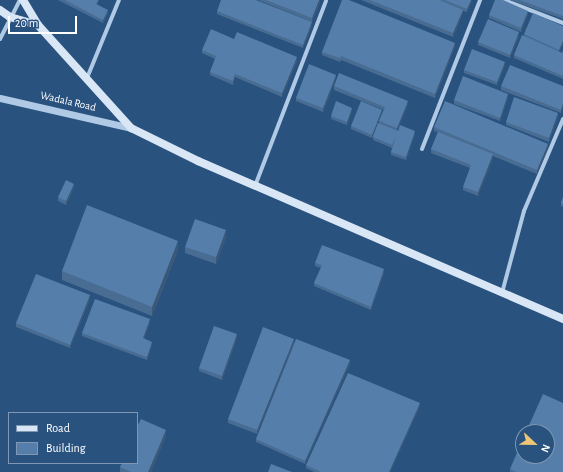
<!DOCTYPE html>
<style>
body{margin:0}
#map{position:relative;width:563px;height:472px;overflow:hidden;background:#29527f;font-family:"Alegreya Sans",sans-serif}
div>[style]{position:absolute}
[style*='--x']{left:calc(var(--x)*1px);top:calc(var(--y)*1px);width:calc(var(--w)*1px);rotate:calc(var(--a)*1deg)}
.minor>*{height:4px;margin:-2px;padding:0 2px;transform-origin:2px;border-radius:2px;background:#b0cae5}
.tertiary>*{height:7px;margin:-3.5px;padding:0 3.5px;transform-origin:3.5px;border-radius:3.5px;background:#b0cae5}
.secondary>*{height:8px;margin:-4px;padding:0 4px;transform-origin:4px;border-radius:4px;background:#d9e6f5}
.wall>*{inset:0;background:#496c92}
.shaded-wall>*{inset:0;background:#3c5877}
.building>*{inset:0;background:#557eaa}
span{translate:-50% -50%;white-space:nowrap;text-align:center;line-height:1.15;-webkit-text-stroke:3.5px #29527f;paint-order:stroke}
.street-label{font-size:11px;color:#fff}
.legend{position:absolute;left:8px;top:412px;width:130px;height:52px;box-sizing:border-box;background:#29527f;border:1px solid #7f97b2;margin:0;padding:5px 7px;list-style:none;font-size:12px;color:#fff}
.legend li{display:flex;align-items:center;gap:8px;height:20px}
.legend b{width:20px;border:1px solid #7f97b2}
.north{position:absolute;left:515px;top:424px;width:40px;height:40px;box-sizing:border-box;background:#29527f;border:1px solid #7f97b2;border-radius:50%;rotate:112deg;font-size:11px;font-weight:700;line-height:16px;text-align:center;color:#fff}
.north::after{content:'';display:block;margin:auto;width:14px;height:18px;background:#ecc577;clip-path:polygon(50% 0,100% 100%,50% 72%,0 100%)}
.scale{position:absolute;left:8px;top:16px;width:69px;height:18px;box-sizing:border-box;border:2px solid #fff;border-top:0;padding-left:5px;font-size:12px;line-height:14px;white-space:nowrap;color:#fff;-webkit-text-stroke:3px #29527f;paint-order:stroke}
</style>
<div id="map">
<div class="minor">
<i style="--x:504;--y:0;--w:63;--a:21.3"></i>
<i style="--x:0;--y:39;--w:44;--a:-62.9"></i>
<i style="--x:87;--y:78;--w:84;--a:-67.7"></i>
<i style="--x:422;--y:149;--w:160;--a:-68.7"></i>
<i style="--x:255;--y:186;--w:198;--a:-69"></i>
<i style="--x:502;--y:293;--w:85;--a:-75"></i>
<i style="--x:524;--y:211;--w:100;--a:-67"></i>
</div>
<div class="tertiary">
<i style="--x:0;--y:98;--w:134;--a:12.9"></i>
</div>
<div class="secondary">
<i style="--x:23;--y:0;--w:29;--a:59"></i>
<i style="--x:38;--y:25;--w:139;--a:47.9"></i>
<i style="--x:131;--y:128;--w:75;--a:26.2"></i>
<i style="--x:198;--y:161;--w:398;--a:23.4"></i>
<i style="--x:0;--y:10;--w:12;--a:35"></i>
<i style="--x:10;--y:17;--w:29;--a:16"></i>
</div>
<div class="wall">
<i style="clip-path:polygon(58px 0,99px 0,97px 4px,108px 13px,103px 23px)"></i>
<i style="clip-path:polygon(258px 0,320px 0,320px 2px,312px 22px)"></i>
<i style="clip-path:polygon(361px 0,472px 0,467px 12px,463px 11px,463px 13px,453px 37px)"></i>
<i style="clip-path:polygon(510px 0,563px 0,563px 19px)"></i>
<i style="clip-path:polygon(217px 11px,312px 26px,303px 48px,217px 14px)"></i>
<i style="clip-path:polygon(528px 14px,521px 32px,489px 18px,489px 15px)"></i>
<i style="clip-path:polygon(563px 26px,563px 44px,559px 52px,562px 53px,563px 50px,563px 79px,514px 58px,514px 55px,524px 36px,524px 34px)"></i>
<i style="clip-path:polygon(519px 36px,510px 58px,478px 45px,478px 42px)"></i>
<i style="clip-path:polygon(234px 39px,297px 61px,282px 97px,235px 77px,233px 85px,210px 75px,210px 72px,215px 59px,202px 53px,202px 50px)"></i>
<i style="clip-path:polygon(455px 46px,435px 98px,341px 60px,340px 62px,322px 55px,322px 52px)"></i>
<i style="clip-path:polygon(505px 65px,497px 85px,464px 73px,464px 70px)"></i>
<i style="clip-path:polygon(336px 78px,323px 112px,296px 101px,296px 98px)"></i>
<i style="clip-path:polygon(334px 86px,408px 104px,397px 131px,415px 134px,406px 160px,391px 155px,391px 152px,392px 148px,373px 140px,373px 137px,372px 138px,351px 129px,351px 126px,378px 123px,379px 123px,379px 121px,384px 110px,334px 90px)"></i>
<i style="clip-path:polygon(501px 86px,563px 86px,561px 113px,501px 90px)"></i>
<i style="clip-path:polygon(508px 98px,500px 121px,454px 104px,454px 100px)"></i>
<i style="clip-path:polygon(352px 111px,347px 125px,331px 119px,331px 116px)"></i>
<i style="clip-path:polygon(558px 117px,549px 142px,506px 125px,506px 122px)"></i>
<i style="clip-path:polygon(434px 127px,548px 148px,537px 174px,493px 156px,493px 158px,478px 196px,463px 190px,463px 187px,470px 168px,431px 153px,431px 149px,438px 132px,434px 131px)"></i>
<i style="clip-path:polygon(74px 187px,66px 205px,58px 201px,58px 197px)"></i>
<i style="clip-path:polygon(563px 197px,563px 207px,561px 206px,561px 203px)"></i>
<i style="clip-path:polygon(226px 237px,216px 264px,185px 253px,185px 247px)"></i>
<i style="clip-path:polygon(178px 250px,152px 316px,62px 280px,62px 271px)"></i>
<i style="clip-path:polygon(315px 263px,384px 273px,371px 310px,314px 286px,314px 283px,321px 268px,315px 266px)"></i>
<i style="clip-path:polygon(90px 299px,70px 348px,16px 327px,16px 323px)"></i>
<i style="clip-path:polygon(150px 322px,144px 339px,152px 345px,147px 360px,82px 336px,82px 333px)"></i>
<i style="clip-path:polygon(237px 338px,222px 380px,199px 371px,199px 368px)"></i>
<i style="clip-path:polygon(294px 343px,257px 434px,228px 423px,228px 419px)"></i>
<i style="clip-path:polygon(350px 364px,305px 464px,256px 442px,256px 439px)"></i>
<i style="clip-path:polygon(420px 406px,390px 472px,314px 472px,306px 468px,306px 465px)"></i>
<i style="clip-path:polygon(166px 436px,151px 472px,120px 472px,120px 467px)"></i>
<i style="clip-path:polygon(510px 469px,563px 472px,510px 472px)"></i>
</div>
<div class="shaded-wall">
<i style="clip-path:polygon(319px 0,320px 0,320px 2px,312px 22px,312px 18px)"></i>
<i style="clip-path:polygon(471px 0,472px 0,467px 12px,467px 9px)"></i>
<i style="clip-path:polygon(108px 10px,108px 13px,103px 23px,103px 20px)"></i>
<i style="clip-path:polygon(463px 10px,463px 13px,453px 37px,453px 33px)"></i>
<i style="clip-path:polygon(528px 11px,528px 14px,521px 32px,521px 28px)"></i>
<i style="clip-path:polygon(312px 22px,312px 26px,303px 48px,303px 45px)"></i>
<i style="clip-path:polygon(519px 32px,519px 36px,510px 58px,510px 55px)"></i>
<i style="clip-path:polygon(563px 41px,563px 44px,559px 53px,559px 50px)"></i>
<i style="clip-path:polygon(455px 43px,455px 46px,435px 98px,435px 94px)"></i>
<i style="clip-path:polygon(297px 57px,297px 61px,282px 97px,282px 93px)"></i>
<i style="clip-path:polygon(505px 62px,505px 65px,497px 85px,497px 82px)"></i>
<i style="clip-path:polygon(235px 74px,235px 77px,233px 85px,233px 81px)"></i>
<i style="clip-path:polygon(336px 75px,336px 78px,323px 112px,323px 108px)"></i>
<i style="clip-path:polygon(508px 94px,508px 98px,500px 121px,500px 118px)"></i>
<i style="clip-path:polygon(408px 101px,408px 104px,397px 131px,397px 128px)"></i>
<i style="clip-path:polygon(563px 104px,563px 108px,561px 113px,561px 110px)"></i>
<i style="clip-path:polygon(352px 108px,352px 111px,347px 125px,347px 122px)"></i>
<i style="clip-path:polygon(382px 110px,382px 114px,372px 138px,372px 135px)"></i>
<i style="clip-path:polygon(558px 113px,558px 117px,549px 142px,549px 138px)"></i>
<i style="clip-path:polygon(415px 131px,415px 134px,406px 160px,406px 157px)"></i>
<i style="clip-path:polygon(548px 144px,548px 148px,537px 174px,537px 170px)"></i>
<i style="clip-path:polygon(493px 154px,493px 158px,478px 196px,478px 192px)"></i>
<i style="clip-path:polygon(74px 184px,74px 187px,66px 205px,66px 201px)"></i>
<i style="clip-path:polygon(226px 230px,226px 237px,216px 264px,216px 257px)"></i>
<i style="clip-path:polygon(178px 241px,178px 250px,152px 316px,152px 307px)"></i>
<i style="clip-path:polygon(384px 269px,384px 273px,371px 310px,371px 307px)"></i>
<i style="clip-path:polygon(90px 295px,90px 299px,70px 348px,70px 345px)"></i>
<i style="clip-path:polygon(150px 319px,150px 322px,143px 342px,143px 338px)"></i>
<i style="clip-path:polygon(237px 334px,237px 338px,222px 380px,222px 376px)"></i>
<i style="clip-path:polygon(294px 339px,294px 343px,257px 434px,257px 430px)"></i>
<i style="clip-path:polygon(152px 342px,152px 345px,147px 360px,147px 357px)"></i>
<i style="clip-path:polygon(350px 360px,350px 364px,305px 464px,305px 461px)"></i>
<i style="clip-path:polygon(420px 403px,420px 406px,390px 472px,389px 472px)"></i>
<i style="clip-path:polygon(166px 430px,166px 436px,151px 472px,148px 472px)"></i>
</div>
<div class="building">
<i style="clip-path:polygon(65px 0,98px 0,96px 4px,108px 10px,103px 20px)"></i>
<i style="clip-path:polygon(221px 0,256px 0,312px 22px,303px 45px,217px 11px)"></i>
<i style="clip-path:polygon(266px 0,319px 0,312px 18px)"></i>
<i style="clip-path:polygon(342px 0,349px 0,455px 43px,435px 94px,341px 56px,340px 58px,322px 52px)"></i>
<i style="clip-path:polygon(370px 0,439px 0,463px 10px,453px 33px)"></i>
<i style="clip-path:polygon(445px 0,471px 0,467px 9px)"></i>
<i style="clip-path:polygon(495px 0,503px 0,528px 11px,521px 28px,489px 15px)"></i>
<i style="clip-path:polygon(520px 0,563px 0,563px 16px)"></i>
<i style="clip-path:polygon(533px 13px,563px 26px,563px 41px,559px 50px,524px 34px)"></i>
<i style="clip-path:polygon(488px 19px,519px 32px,510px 55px,478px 42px)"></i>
<i style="clip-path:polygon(211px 29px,234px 39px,237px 32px,297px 57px,282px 93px,235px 74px,233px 81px,210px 72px,216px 56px,202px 50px)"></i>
<i style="clip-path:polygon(522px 35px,562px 53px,563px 50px,563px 76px,514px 55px)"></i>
<i style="clip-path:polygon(472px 49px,505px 62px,497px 82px,464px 70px)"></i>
<i style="clip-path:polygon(309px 64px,336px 75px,323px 108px,296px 98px)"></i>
<i style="clip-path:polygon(510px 65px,563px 86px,563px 104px,561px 110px,501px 86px)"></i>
<i style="clip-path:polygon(339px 73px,408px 101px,397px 128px,379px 121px,385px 107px,334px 86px)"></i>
<i style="clip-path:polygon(463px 76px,508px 94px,500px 118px,454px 100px)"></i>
<i style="clip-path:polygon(514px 97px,558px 113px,549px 138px,506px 122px)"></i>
<i style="clip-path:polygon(336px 101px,352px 108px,347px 122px,331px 116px)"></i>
<i style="clip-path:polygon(361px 101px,382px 110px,372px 135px,351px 126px)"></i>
<i style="clip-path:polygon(445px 101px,548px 144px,537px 170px,434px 127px)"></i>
<i style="clip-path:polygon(378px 123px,398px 131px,400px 125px,415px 131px,406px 157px,391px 152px,396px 137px,392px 145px,373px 137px)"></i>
<i style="clip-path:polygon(438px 132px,493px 154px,478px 192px,463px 187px,471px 165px,431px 149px)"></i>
<i style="clip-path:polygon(66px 180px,74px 184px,66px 201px,58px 197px)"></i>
<i style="clip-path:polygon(563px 197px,563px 204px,561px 203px)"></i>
<i style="clip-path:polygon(87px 205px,178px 241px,152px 307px,62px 271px)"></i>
<i style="clip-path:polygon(195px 219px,226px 230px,216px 257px,185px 247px)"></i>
<i style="clip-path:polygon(322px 245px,384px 269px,371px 307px,314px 283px,322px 265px,315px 263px)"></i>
<i style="clip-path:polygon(36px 274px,90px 295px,70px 345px,16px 323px)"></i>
<i style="clip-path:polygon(95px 299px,150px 319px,143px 338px,152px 342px,147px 357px,82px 333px)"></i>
<i style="clip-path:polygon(214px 326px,237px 334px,222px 376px,199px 368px)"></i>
<i style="clip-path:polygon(263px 327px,294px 339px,257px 430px,228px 419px)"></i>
<i style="clip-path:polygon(296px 339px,350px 360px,305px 461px,256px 439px)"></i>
<i style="clip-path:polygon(348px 373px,420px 403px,389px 472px,321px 472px,306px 465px)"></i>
<i style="clip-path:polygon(543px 394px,563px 403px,563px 472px,517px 472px,510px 469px,523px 439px,523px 456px,547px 456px,547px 432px,526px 432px)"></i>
<i style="clip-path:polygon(141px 419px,166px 430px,148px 472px,131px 472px,120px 467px,122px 463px,137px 463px,137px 427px)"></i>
<i style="clip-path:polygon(271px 464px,292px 472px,268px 472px)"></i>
</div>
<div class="street-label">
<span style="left:68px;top:102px;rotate:13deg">Wadala Road</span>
</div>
<ul class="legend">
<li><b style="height:5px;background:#d9e6f5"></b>Road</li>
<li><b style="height:11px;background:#557eaa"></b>Building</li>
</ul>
<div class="north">N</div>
<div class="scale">20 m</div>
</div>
